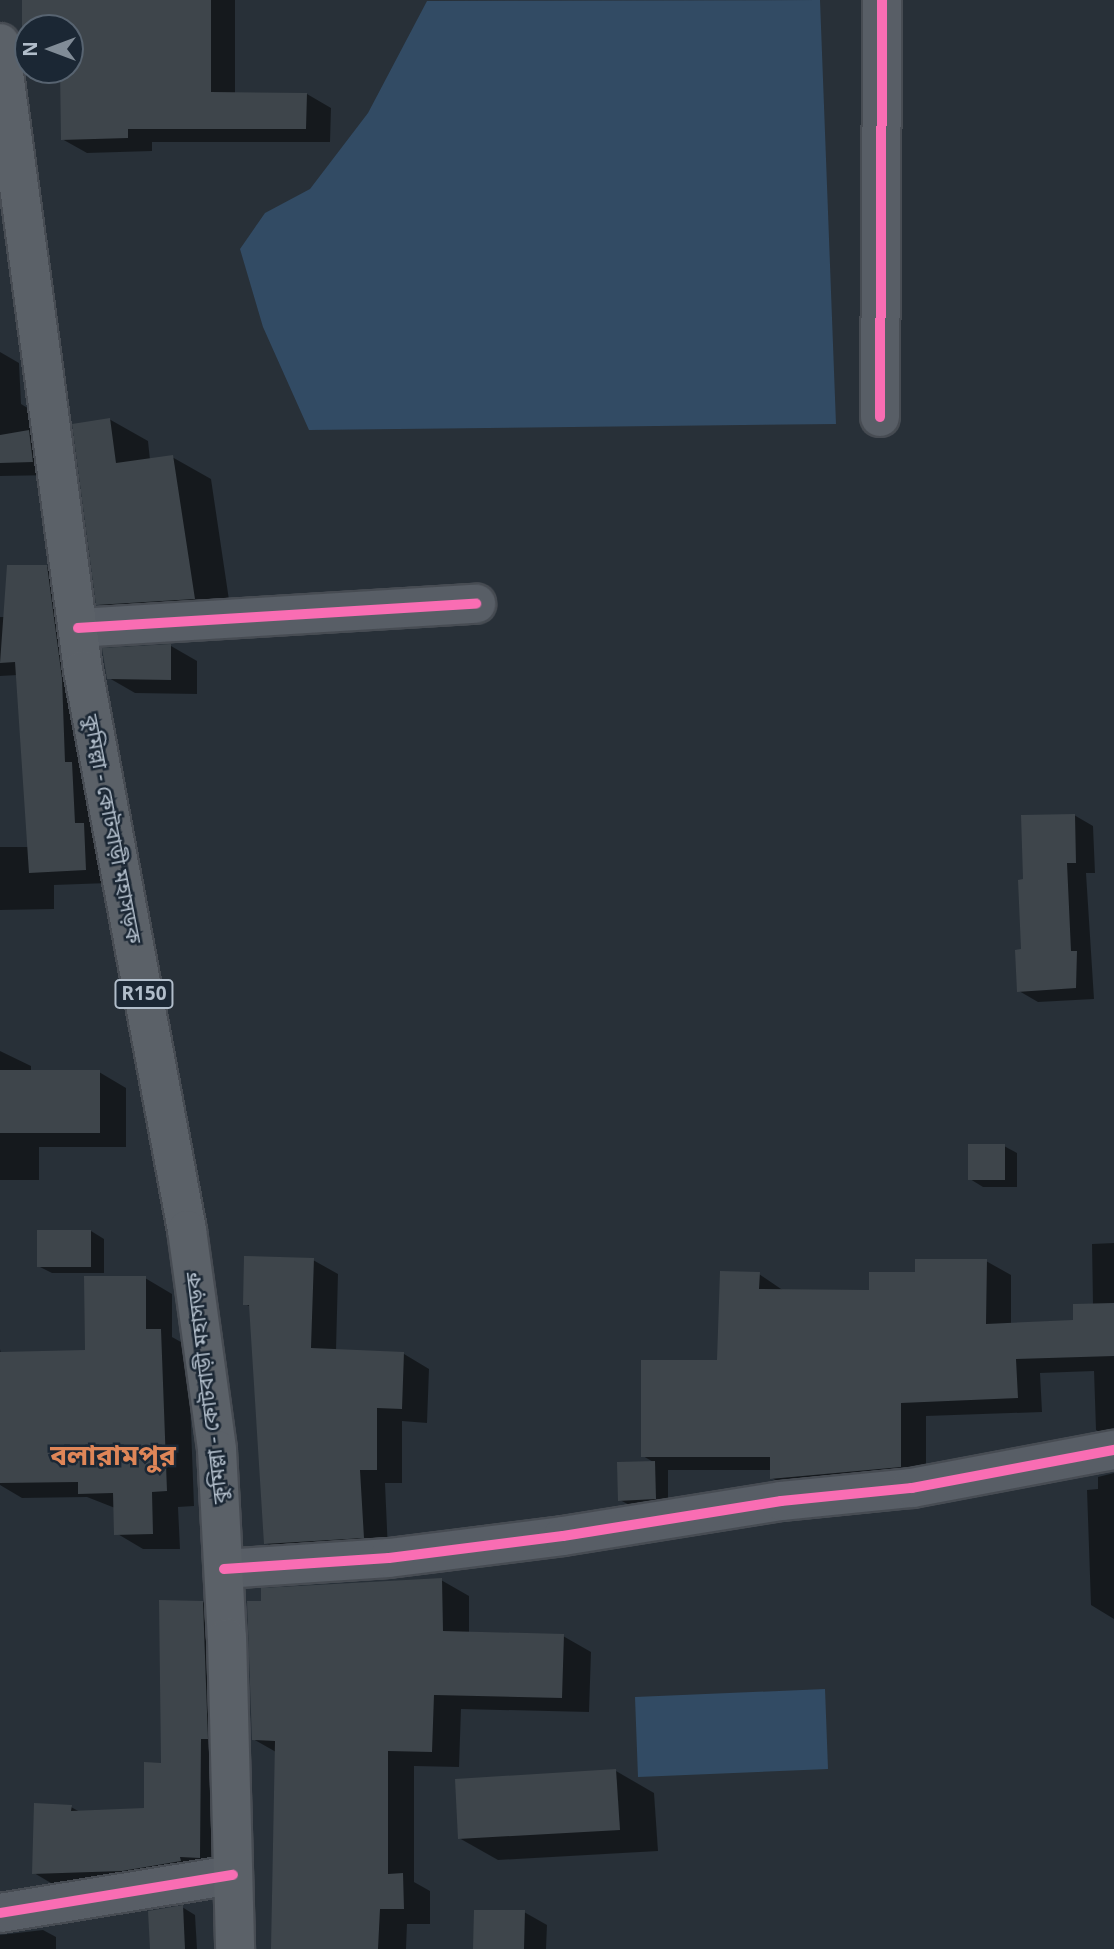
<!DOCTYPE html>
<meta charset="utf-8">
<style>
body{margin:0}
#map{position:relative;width:1114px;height:1949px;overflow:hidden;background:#283038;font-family:"Noto Sans","Noto Sans Bengali",sans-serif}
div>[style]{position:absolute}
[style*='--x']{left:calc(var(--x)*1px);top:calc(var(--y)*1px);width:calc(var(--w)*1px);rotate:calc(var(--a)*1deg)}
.water>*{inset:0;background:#324b64}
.shadow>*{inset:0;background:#0007}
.building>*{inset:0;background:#3e454b}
.roads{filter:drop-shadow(2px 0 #474c53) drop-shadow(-2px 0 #474c53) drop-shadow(0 2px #474c53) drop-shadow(0 -2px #474c53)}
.minor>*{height:38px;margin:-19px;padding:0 19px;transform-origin:19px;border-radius:19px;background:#585e66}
.tertiary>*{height:38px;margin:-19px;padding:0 19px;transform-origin:19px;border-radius:19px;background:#585e66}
.primary>*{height:38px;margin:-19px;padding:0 19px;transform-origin:19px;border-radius:19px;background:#5b6168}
.cycleway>*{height:10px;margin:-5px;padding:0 5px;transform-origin:5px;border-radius:5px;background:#f96db3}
span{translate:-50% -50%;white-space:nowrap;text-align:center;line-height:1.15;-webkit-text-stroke:5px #1b2734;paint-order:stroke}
.shield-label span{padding:2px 5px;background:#1b2734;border:2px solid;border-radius:5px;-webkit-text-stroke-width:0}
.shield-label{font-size:19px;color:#b1bdca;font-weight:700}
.street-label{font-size:21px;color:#b1bdca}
.district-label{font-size:28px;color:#df8658;font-weight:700}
.north{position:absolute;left:14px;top:14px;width:70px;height:70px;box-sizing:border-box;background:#1b2734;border:2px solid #576370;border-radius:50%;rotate:270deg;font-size:19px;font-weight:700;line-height:28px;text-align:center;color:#b1bdca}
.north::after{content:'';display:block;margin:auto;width:24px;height:32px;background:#818c97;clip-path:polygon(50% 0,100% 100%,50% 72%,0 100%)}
</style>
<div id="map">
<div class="water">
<i style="clip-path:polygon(820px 0,836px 424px,309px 430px,263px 327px,240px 249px,265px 213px,310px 189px,368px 113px,427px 1px)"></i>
<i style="clip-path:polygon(825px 1689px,828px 1769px,638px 1777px,635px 1697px)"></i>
</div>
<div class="shadow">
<i style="clip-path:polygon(24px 0,235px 0,235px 94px,307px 94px,331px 108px,330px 142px,152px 142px,152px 151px,87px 153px,62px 139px,61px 70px,70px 70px,70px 28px,28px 28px,28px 45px,24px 43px)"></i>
<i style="clip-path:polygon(0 352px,19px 363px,21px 404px,41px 416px,56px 475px,0 476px)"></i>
<i style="clip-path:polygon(109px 419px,148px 441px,150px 460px,172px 457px,211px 479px,232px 620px,136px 626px,98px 604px)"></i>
<i style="clip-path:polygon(47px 567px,70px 581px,109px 883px,54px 885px,54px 909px,0 910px,0 847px,29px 847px,18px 675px,0 676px,0 617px,8px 617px)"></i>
<i style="clip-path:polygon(171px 646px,197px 661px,197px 694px,135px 693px,109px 678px)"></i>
<i style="clip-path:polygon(1074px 815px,1093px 826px,1095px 873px,1086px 873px,1094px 999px,1038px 1002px,1019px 991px,1025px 881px)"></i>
<i style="clip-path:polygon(0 1051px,31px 1066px,31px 1072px,99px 1072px,126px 1088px,126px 1147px,39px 1147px,39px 1180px,0 1180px)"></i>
<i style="clip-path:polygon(1004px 1146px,1017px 1153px,1017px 1187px,983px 1187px,970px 1179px)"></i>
<i style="clip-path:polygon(91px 1231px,104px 1239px,104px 1273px,52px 1273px,38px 1266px)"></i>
<i style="clip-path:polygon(1114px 1243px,1114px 1441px,1096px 1430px,1094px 1371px,1040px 1373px,1042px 1412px,926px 1416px,926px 1481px,796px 1492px,772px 1478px,772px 1470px,668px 1470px,668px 1506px,633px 1507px,620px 1500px,655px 1463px,643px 1456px,719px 1362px,759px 1274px,784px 1291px,871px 1292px,916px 1274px,986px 1261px,1011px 1275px,1011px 1325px,1075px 1322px,1093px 1305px,1092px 1244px)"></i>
<i style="clip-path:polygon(313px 1260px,338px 1274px,336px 1351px,404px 1354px,429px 1369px,427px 1423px,402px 1421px,402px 1483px,385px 1483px,388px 1551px,291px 1558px,266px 1543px,251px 1307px,245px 1304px)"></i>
<i style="clip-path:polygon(145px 1278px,172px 1294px,172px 1337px,188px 1346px,194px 1506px,178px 1507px,180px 1549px,143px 1549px,116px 1533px,115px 1508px,87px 1497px,22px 1498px,0 1485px,0 1349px,1px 1354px,87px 1352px)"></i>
<i style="clip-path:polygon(1114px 1473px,1114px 1619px,1091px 1605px,1087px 1490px,1098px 1489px,1098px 1477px)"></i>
<i style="clip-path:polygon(441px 1580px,469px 1596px,469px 1634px,563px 1636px,591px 1652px,589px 1712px,461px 1709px,459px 1767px,414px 1766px,414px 1882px,430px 1891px,430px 1924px,407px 1924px,406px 1949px,273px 1949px,276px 1752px,253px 1739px)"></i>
<i style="clip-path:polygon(203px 1602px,225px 1615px,222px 1869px,56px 1886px,34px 1873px,71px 1807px,80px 1812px,145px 1810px,162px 1764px)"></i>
<i style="clip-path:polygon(616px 1771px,654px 1793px,658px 1851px,498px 1860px,459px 1838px)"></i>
<i style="clip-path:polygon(182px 1907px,195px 1915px,197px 1949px,151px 1949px)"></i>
<i style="clip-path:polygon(524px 1912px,547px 1925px,546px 1949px,475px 1949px)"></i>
<i style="clip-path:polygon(43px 1930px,56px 1937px,56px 1949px,0 1949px,0 1935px)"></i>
</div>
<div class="building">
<i style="clip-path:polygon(22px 0,211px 0,211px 92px,307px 93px,306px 129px,128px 129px,128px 138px,61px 140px,60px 70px,70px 70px,70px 28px,28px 28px,28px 44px,22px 44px)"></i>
<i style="clip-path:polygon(110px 418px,116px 463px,173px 455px,195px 599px,96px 605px,72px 424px)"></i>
<i style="clip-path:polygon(29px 430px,33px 462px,0 463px,0 435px)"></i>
<i style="clip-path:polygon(7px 565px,47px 565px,62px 678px,65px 762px,72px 762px,75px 823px,84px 823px,86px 870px,29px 873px,15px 662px,0 663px)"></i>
<i style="clip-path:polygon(171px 644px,171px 680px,107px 679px,102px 648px)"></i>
<i style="clip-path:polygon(1075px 814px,1076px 863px,1067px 863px,1071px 951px,1077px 951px,1076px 988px,1017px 992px,1015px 950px,1021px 949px,1018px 880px,1023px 879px,1021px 815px)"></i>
<i style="clip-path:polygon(0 1070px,100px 1070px,100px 1133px,0 1133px)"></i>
<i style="clip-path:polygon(968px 1144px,1005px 1144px,1005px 1180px,968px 1180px)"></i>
<i style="clip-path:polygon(37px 1230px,91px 1230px,91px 1267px,37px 1267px)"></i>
<i style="clip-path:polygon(244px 1256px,314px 1258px,311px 1348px,404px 1352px,402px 1409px,377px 1408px,377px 1470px,360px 1470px,364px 1538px,264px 1544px,249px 1305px,243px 1305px)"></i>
<i style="clip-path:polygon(915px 1259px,987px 1259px,986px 1324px,1073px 1320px,1073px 1304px,1114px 1303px,1114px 1356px,1016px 1359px,1018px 1398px,901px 1403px,901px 1467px,770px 1479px,770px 1457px,641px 1457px,641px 1360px,717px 1360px,720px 1271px,760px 1272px,759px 1289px,869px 1290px,869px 1272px,915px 1272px)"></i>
<i style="clip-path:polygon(84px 1276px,146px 1276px,146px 1329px,161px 1329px,167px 1491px,152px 1492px,153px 1534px,114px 1535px,113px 1493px,78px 1494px,78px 1482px,0 1483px,0 1352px,85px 1350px)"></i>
<i style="clip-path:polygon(655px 1461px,656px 1499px,618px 1501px,617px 1462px)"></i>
<i style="clip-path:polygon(442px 1578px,443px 1631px,564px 1634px,562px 1698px,434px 1695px,432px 1752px,388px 1751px,388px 1874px,403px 1873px,404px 1909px,380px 1909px,378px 1949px,271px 1949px,275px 1741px,252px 1740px,247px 1601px,261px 1601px,261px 1588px)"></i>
<i style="clip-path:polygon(159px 1600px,203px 1601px,208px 1739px,201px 1739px,200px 1858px,180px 1857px,181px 1861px,122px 1871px,32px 1874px,34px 1803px,72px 1805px,71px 1811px,144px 1808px,144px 1762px,161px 1763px)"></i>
<i style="clip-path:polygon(616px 1769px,620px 1830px,458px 1839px,455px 1779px)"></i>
<i style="clip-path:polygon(183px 1905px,185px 1949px,150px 1949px,148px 1911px)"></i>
<i style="clip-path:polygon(474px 1910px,525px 1910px,524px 1949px,473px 1949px)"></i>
</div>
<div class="roads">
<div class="minor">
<i style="--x:880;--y:417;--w:417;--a:-89.7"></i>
<i style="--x:78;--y:628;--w:399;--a:-3.5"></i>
<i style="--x:0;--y:1913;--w:236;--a:-9.3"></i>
</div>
<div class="tertiary">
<i style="--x:224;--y:1569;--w:165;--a:-3.8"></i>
<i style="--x:389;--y:1558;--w:175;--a:-7.2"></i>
<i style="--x:563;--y:1536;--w:221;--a:-9.1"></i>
<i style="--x:781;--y:1501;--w:132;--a:-5.7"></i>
<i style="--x:912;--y:1488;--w:206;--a:-10.7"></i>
</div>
<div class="primary">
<i style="--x:0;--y:43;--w:632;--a:82.46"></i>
<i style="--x:83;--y:670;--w:570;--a:79.48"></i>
<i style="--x:187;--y:1230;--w:222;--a:82.2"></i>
<i style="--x:217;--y:1450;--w:188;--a:87"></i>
<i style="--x:227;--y:1638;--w:311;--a:88.5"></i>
</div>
</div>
<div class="cycleway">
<i style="--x:880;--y:417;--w:417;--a:-89.7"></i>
<i style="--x:78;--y:628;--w:399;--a:-3.5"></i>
<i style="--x:224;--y:1569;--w:165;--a:-3.8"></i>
<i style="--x:389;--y:1558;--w:175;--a:-7.2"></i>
<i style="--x:563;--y:1536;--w:221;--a:-9.1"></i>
<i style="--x:781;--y:1501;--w:132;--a:-5.7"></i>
<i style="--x:912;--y:1488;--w:206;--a:-10.7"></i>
<i style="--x:0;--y:1913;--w:236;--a:-9.3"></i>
</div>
<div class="shield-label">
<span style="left:144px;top:994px">R150</span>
</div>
<div class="street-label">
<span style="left:113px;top:829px;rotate:79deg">কুমিল্লা - কোটবাড়ী মহাসড়ক</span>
<span style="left:206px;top:1388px;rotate:-97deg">কুমিল্লা - কোটবাড়ী মহাসড়ক</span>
</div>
<div class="district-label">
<span style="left:113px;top:1454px">বলারামপুর</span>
</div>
<div class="north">N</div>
</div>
